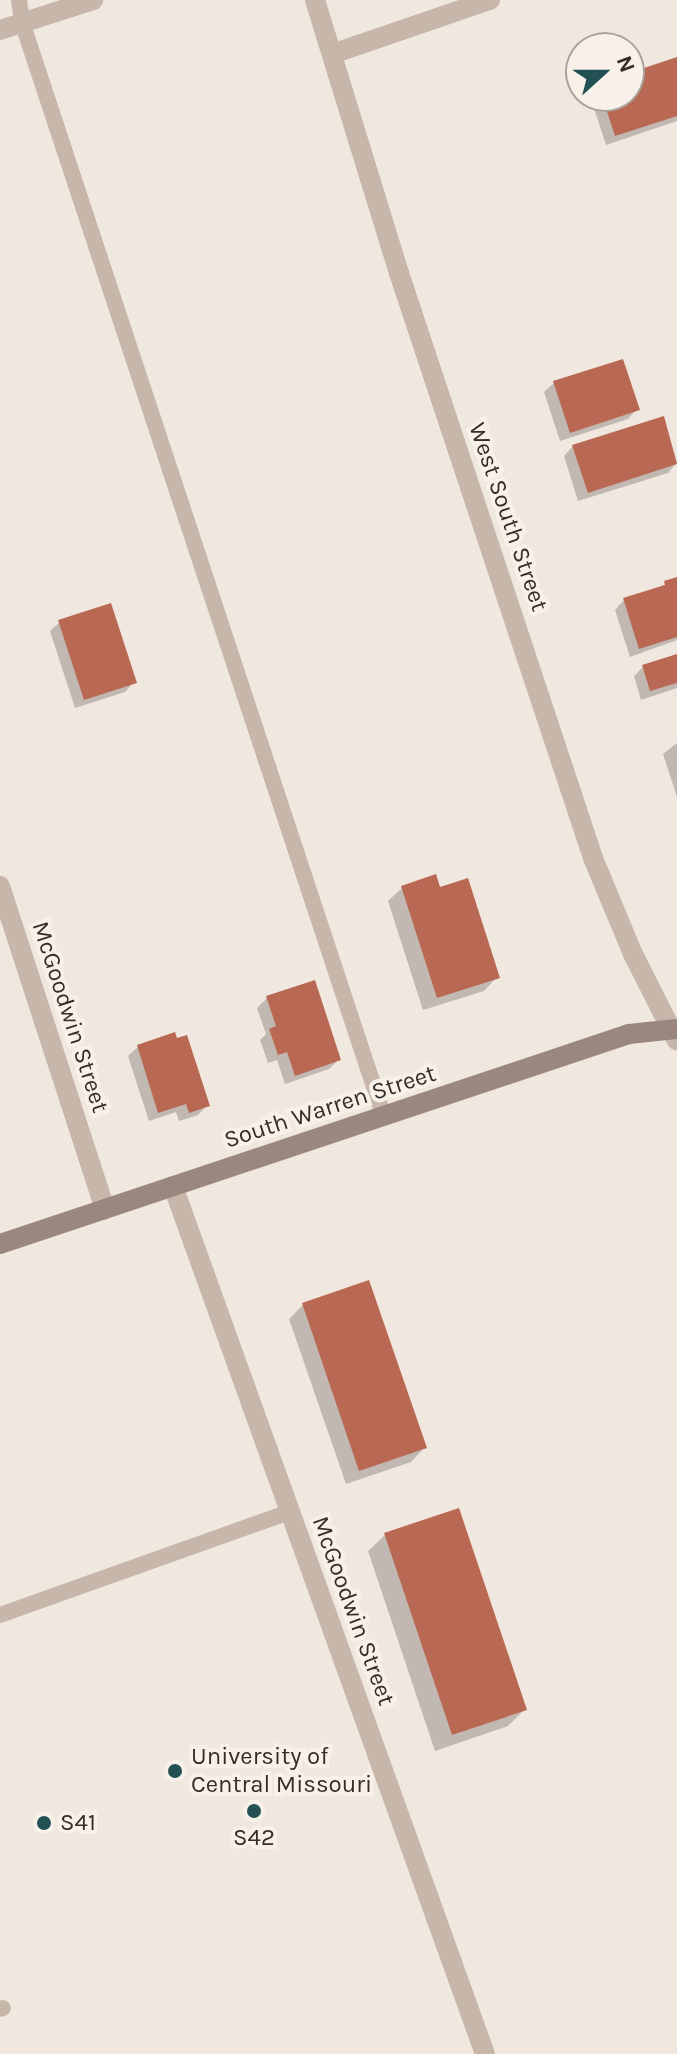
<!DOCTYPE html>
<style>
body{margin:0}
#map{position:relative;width:677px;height:2054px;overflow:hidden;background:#f0e7de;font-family:Karla,sans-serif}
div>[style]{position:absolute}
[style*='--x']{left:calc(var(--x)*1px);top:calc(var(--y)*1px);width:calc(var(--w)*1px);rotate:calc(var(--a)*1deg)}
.shadow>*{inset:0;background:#0003}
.building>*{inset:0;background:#b96953}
.lane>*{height:16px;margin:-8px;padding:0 8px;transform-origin:8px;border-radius:8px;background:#c7b7ab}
.street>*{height:20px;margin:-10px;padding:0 10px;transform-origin:10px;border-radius:10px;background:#c7b7ab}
.secondary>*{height:20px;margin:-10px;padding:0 10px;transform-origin:10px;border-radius:10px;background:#9a877d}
.dots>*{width:22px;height:22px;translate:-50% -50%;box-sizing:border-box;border:4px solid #f8f1ea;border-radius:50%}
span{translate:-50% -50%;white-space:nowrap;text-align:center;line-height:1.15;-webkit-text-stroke:8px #f8f1ea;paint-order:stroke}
.street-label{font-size:24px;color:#352d2a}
.poi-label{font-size:24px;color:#352d2a}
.left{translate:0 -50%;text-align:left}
.north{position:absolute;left:565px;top:32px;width:80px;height:80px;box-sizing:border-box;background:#f8f1ea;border:2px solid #aaa39d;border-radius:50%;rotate:69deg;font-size:22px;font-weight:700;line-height:32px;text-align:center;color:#352d2a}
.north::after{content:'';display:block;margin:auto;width:28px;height:36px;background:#235153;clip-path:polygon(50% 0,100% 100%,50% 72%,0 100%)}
</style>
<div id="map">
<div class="shadow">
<i style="clip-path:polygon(677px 59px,677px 121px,606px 145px,590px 96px,629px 96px,629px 75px)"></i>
<i style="clip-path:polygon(554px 383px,637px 409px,628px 419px,560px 441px,544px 392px)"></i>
<i style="clip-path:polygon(663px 419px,677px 462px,668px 473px,578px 501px,564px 456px,573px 446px)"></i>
<i style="clip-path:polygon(677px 580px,677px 640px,630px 657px,615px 610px,624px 600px)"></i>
<i style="clip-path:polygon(60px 622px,134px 682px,125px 692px,75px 708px,50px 631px)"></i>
<i style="clip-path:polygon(677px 656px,677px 688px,641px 700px,634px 676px,643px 667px)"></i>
<i style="clip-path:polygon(677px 743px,677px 797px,663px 754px)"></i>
<i style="clip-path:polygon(402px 888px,439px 889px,497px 977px,484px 991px,423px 1010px,388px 901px)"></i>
<i style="clip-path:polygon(267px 998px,339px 1059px,329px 1069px,285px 1084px,277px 1060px,268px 1063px,260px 1040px,266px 1034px,257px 1008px)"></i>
<i style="clip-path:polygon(138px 1047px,207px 1105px,198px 1115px,179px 1121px,176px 1112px,149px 1121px,128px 1056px)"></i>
<i style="clip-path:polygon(368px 1282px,424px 1448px,411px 1462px,346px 1484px,289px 1319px,303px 1305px)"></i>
<i style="clip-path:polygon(385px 1535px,524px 1710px,508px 1726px,435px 1751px,368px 1551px)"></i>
</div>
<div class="building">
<i style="clip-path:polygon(677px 57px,677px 116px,615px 136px,602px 96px,629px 96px,629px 73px)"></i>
<i style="clip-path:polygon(623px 359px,640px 410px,570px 433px,553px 381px)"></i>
<i style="clip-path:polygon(664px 416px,677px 464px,588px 493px,572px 445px)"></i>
<i style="clip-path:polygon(677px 577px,677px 637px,639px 649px,623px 598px,665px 585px,664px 581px)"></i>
<i style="clip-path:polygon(111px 603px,137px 683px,84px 700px,58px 620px)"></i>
<i style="clip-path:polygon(677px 654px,677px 683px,650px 691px,642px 665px)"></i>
<i style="clip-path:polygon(436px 874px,440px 887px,468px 878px,500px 978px,437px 998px,401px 886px)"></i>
<i style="clip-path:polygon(315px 980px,341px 1060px,295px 1076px,287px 1052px,278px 1055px,269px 1029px,276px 1026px,266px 996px)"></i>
<i style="clip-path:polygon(175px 1032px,177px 1038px,187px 1035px,210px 1106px,189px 1113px,186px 1104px,158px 1113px,137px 1045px)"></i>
<i style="clip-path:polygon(369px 1280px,427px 1448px,359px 1471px,302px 1303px)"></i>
<i style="clip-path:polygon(459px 1508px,527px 1710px,452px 1735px,384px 1533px)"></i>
</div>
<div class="lane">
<i style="--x:19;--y:0;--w:22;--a:82"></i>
<i style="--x:22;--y:22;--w:1153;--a:71.71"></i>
<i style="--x:0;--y:1615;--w:307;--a:-19.6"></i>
<i style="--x:0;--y:2009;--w:3;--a:-18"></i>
</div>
<div class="street">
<i style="--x:315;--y:0;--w:286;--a:72.9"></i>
<i style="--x:399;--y:273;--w:616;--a:71.65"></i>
<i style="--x:593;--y:858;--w:104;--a:67.4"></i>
<i style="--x:633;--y:954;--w:97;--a:63.2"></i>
<i style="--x:0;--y:30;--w:98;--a:-17.9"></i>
<i style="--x:332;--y:54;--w:167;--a:-18.9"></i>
<i style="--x:0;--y:886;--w:340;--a:72"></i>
<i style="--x:173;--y:1186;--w:922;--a:70.23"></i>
</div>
<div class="secondary">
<i style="--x:0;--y:1244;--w:663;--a:-18.46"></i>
<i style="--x:629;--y:1034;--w:48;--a:-5.9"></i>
</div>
<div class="dots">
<i style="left:175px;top:1771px;background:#235153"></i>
<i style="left:254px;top:1811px;background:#235153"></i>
<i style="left:44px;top:1823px;background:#235153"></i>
</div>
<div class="street-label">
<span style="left:508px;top:517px;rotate:71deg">West South Street</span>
<span style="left:70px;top:1017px;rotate:72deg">McGoodwin Street</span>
<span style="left:330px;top:1107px;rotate:-18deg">South Warren Street</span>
<span style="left:353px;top:1611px;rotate:70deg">McGoodwin Street</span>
</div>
<div class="poi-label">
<span class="left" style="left:191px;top:1771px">University of<br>Central Missouri</span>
<span class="left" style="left:60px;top:1823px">S41</span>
<span style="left:254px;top:1838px">S42</span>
</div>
<div class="north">N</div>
</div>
